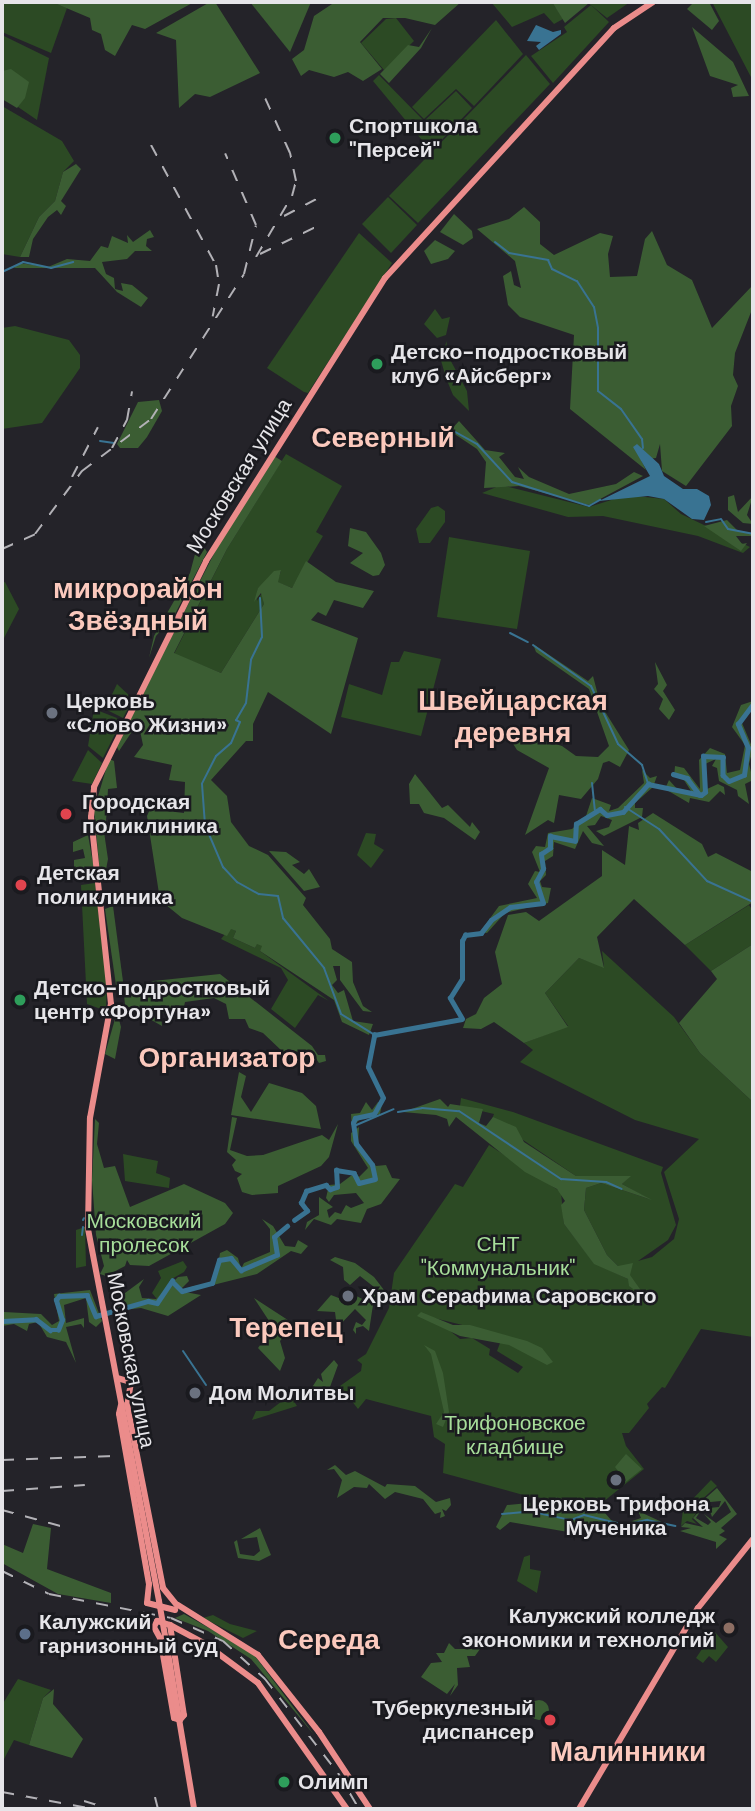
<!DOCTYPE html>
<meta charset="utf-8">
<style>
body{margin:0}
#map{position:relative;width:755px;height:1811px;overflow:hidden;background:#242329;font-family:"DM Sans",sans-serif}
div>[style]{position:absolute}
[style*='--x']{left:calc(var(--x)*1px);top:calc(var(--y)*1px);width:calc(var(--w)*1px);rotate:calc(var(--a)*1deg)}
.green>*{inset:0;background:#2c4a24}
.forest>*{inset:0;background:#3b5d33}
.round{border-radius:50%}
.water>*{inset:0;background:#397392}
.stream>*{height:2px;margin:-1px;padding:0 1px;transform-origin:1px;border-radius:1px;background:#397392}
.river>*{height:4.5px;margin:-2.25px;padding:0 2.25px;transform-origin:2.25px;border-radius:2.25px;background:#397392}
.major>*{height:6px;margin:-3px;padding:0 3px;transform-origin:3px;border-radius:3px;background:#eb8c8b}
.rail>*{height:2px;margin-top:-1px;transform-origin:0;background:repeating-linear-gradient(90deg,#b2b1b6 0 12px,transparent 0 24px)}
.major-bridge>*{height:6px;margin:-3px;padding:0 3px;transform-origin:3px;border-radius:3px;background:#eb8c8b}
.dots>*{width:19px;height:19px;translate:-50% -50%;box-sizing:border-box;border:4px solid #1a1a1f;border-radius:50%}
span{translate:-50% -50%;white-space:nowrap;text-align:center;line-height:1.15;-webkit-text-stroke:5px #1a1a1f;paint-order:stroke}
.poi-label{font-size:21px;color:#e6e5e9;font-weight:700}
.left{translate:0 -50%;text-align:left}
.right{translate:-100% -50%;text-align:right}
.street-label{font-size:21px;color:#e6e5e9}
.park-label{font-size:21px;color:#a7de9a}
.district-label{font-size:28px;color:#fbc9bd;font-weight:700}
.frame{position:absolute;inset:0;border:4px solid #e6e5e9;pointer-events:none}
</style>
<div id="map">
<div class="green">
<i style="clip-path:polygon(2px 2px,52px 2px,67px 8px,51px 53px,2px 32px)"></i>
<i style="clip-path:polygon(491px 2px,552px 2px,563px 19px,554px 24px,544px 13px,512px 27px)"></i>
<i style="clip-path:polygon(587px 2px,630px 2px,607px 18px)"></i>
<i style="clip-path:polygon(712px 2px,753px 2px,753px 81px)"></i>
<i style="clip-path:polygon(591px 5px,609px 22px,553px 83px,531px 56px,567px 32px,564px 27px)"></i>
<i style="clip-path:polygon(396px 18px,414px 41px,384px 70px,361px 43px,386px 19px)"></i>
<i style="clip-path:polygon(496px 20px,523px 54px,474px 106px,456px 89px,424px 119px,412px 107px)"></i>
<i style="clip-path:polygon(4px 36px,49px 58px,37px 120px,2px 96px)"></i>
<i style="clip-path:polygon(526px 55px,550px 84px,418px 223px,389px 196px)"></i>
<i style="clip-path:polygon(379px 75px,424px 121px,456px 91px,472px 108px,431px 151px,373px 81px)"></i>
<i style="clip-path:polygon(2px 106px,62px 141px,74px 161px,63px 172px,55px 201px,39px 217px,20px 257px,2px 254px)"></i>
<i style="clip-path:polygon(388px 197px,417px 225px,391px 253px,362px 224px)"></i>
<i style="clip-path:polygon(359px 233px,392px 263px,308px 393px,304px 392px,267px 368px)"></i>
<i style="clip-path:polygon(2px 305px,2px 328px,15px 326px,69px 340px,80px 355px,80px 368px,42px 423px,2px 429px)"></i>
<i style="clip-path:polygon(435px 309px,442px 319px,450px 317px,446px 335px,437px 338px,424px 324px)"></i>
<i style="clip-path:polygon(447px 341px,446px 352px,467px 391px,469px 411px,453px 395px,446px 378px,440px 357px)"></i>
<i style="clip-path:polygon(286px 454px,342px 486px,316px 532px,323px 536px,292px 588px,277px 582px,281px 571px,258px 588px,257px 601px,262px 593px,264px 604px,221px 673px,174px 654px,227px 549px)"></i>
<i style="clip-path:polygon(501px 485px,589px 507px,627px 495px,664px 499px,681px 514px,750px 547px,743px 553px,698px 536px,603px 516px,568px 517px,482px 493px)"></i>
<i style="clip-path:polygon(438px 506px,445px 511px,445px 522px,430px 543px,419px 543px,416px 529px,431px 508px)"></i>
<i style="clip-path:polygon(449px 537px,530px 551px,517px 629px,437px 617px)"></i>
<i style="clip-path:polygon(5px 582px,19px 609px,3px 640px,2px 583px)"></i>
<i style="clip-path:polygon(404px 651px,441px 659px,421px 736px,341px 717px,349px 684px,382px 695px,391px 662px,399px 662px)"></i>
<i style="clip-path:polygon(117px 684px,133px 699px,123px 718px,105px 709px)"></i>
<i style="clip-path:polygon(94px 709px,122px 720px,103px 758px,88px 746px)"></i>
<i style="clip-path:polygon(88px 750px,102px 763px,92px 784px,72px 781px)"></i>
<i style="clip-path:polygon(366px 833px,376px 834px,374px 844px,384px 850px,371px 868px,357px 855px)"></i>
<i style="clip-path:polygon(95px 883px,107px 984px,106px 1007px,101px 1009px,87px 1004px,81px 885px)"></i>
<i style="clip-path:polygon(749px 905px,753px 911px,753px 944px,711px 971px,685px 945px)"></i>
<i style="clip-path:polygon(230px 928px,236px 931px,233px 938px,255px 948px,257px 943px,263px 946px,260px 951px,329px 1001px,318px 995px,295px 1028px,271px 1009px,288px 980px,281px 968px,221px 939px)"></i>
<i style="clip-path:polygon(evenodd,602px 951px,674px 1017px,700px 1053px,753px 1102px,753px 1337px,701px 1329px,665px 1388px,662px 1387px,647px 1404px,649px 1408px,629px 1433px,622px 1433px,626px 1446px,644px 1469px,603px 1502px,589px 1504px,527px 1496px,443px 1473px,445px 1444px,434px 1437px,431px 1416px,366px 1399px,358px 1409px,340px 1386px,361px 1371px,362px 1364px,357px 1360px,366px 1354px,389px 1308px,394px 1273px,455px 1184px,463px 1187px,489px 1145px,561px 1192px,564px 1224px,594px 1263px,628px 1279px,643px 1296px,618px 1266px,607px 1255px,584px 1210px,586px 1188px,601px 1183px,649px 1199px,622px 1184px,630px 1176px,576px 1176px,492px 1119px,494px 1114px,460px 1106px,461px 1098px,513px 1112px,663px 1167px,661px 1173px,676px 1225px,668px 1240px,638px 1261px,652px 1257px,674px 1239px,679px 1219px,664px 1172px,699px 1139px,635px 1120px,520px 1062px,533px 1050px,524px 1043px,568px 1026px,545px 993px,579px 958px,604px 967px,602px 951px,434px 1318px,503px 1335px,497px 1351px,523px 1367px,518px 1373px,489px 1355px,490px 1349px,472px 1338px,460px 1339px,434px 1318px)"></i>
<i style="clip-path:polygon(123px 1154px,158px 1161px,156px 1173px,170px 1178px,169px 1188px,125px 1181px)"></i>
<i style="clip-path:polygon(85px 1227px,86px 1266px,76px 1268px,76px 1230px)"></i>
<i style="clip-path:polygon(183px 1261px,187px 1267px,184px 1272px,170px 1280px,162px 1297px,156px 1298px,152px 1293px,161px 1278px,158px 1271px)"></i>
<i style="clip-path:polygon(290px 1395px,297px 1406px,252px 1420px,256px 1411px,269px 1411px)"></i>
<i style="clip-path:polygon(711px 1480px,717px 1486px,699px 1502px,702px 1505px,692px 1519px,697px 1524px,687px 1521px,681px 1526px,683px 1509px)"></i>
<i style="clip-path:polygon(530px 1555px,530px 1569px,541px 1571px,537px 1593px,517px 1581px,524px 1557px)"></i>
<i style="clip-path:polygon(213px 1615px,230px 1624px,257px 1631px,243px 1638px,203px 1618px)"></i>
<i style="clip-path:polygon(714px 1631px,728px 1647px,716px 1662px,709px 1656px,703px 1663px,696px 1658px)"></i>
<i style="clip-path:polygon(18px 1679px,51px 1690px,43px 1698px,29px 1745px,14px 1740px,2px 1763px,2px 1705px)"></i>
</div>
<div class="forest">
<i style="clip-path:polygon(52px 2px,194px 2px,145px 29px,132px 25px,115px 56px,105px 50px,101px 34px,92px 30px,90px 18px)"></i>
<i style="clip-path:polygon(210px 2px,215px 2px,260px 73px,210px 97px,195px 94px,179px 108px,176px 40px,156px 33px)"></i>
<i style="clip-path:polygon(250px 2px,311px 2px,290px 52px)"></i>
<i style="clip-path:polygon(335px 2px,461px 2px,435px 25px,405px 18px,383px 18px,360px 42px,382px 69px,363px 81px,348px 72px,334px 77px,309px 70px,301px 76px,292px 59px,304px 50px,314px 16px)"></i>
<i style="clip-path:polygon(552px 2px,587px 2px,589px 3px,565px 23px)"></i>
<i style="clip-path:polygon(694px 2px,709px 2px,719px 21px,712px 30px,687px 9px)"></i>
<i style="clip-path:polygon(692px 27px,733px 62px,749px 96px,733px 97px,731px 88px,738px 85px,710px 76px)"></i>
<i style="clip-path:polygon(432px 28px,421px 48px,389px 83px,380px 74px,408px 45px,419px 47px)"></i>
<i style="clip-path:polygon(11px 69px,29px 82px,25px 98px,17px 108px,2px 99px,2px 71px)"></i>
<i style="clip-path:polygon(76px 164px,81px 169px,61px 201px,66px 206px,61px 215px,57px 210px,48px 217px,33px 239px,29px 257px,20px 257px,39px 217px,55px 201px,63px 172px)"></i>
<i style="clip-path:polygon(524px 207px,540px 222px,540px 244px,554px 255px,600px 233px,613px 236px,608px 254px,610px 277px,637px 276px,645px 239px,652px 231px,667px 265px,692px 280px,712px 328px,753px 285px,753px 307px,735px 353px,733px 375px,738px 386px,731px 406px,732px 426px,686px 486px,662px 471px,660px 444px,656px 458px,641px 460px,646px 470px,570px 409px,574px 335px,520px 317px,508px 305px,503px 276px,511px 271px,514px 285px,521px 288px,515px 261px,477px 229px,509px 219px)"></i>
<i style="clip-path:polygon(454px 214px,472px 231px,473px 238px,463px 245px,440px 232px)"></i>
<i style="clip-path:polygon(150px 230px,154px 237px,147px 239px,146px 246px,152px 251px,135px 251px,127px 259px,102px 262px,106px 274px,114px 278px,115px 289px,123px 291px,121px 283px,132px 285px,148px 298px,141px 307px,117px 292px,95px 268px,14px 268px,19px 263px,48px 267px,67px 259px,90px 261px,101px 246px,108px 248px,112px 236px,128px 243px,127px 235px,133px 242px)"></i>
<i style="clip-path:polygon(435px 240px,455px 251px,448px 259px,431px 264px,424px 251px)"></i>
<i style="clip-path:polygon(159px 400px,162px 411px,147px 437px,138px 448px,120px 448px,117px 444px,138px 402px)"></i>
<i style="clip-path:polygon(459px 421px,485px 450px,505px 453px,499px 457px,515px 477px,524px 479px,518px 467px,529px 477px,569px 494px,616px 484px,634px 472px,643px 476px,589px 505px,519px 486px,484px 488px,486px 462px,477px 449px,450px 431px)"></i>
<i style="clip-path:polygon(274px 456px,282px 461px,227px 549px,174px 653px,221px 673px,264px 604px,261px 593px,254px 602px,258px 588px,274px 571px,281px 570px,278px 582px,292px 588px,306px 561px,336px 582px,374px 591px,363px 608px,334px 600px,326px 616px,318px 612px,311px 620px,358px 638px,331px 734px,268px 692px,253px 724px,253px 741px,246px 741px,211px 780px,227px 796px,231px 822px,249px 846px,268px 855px,306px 898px,303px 905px,330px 939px,332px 949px,352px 962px,353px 982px,363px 1006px,372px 1012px,363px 1011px,340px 980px,340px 966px,333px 966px,337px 980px,332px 985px,338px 993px,344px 990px,353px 1021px,373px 1024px,369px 1035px,342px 1022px,334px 1000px,260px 951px,262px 946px,257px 944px,255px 948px,233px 938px,236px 931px,231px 929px,227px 936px,182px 918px,160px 900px,147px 816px,150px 809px,184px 813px,185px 782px,169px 780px,172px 765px,134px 757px,143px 745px,140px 731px,133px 730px,119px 751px,116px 745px,217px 548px)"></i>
<i style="clip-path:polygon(734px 495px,738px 512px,753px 496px,747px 515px,753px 524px,743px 523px,728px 510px,728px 497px)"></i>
<i style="clip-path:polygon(727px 520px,738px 531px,752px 533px,753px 529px,753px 536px,736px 536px,742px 544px,747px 543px,741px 551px,704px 526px)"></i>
<i style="clip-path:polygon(350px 528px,366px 532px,381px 553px,385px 565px,379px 575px,373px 576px,350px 563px,363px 553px,348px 546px)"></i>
<i style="clip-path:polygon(199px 539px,207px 552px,174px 616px,156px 636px,149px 658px,154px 636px,190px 573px)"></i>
<i style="clip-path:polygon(533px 644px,588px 681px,593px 676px,599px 699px,607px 706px,604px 710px,629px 750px,620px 767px,609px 761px,603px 763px,598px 779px,581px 799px,559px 795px,554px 823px,548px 820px,525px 835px,549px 768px,517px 750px,503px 728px,562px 746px,576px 756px,598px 757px,609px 746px,589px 689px,536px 652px)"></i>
<i style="clip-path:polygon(655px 662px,667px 685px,663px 691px,675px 710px,669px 720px,659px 709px,663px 699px,654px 689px,658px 684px)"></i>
<i style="clip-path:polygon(753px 701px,742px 723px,753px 749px,749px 764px,753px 780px,745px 784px,749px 804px,738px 796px,737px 790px,719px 781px,717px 768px,712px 766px,716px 759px,705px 764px,707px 789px,718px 784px,724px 787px,725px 795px,720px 791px,709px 802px,690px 798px,689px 803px,665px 789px,669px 780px,678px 790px,691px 791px,682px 777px,674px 777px,675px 766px,684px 768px,700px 789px,699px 760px,710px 748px,725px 754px,727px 773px,740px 770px,745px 745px,732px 727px,741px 705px)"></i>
<i style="clip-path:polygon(109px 759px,114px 761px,117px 788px,108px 789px,106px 822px,112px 831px,104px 832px,108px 859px,105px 875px,100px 873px,94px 810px)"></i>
<i style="clip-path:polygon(642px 770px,650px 778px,657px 776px,653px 787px,635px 803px,635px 808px,643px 808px,642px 817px,604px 836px,596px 831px,609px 827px,612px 820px,601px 816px,595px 825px,587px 826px,604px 846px,592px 843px,583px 831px,575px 849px,554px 842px,553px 856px,545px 861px,546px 875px,540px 881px,542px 887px,551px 888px,548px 903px,505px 913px,487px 933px,480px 932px,499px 906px,537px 898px,528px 884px,535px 871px,540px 872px,532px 852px,536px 846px,545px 847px,548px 833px,572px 829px,586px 816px,592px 798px,611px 805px,609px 811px,618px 808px,644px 783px)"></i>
<i style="clip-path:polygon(415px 774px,442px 808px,448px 805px,470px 827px,472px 822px,480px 832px,475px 840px,444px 818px,424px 813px,419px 804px,410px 804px,409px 784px)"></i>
<i style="clip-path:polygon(653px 813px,702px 844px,708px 857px,716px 853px,753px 872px,753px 902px,685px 945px,634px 899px,597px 937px,604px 968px,579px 958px,545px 993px,568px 1027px,524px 1043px,494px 1022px,481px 1029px,463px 1028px,466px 1019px,476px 1014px,484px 998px,502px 984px,495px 952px,508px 915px,526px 912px,539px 921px,602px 876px,602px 850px,625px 865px,629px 826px,639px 830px,638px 823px)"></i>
<i style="clip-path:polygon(88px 835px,95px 874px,82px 878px,74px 875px,74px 860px,85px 858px,83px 849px,73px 852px,73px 842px)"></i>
<i style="clip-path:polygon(269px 851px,286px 852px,300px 862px,292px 865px,304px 874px,309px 869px,320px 887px,304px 891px)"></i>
<i style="clip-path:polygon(113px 906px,124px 989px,117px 992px,105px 909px)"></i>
<i style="clip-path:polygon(753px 944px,753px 1102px,700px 1053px,679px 1023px,717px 979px,711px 971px)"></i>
<i style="clip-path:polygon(220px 974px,312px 1046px,318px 1055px,325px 1055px,326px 1061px,319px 1063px,315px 1057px,288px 1049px,283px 1052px,263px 1033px,249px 1028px,245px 1019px,229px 1019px,226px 1004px,214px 998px,185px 1002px,181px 1020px,161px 1012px,162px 1026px,125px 1005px,124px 995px,153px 981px)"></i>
<i style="clip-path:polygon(117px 1012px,121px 1027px,115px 1059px,105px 1054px)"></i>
<i style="clip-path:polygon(239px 1072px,246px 1076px,241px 1097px,251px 1112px,269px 1083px,302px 1093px,316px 1106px,321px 1129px,231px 1115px)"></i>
<i style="clip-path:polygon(440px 1099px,448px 1107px,450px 1104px,483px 1109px,479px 1123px,486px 1126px,493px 1117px,516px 1127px,524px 1142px,576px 1176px,631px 1176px,622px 1184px,652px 1200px,601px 1183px,586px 1188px,584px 1210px,607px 1255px,618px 1266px,633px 1263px,630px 1275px,647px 1299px,629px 1286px,628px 1279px,594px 1264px,564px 1224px,561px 1205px,565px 1201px,557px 1189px,525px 1172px,456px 1117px,449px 1127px,447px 1119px,436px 1115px,403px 1112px)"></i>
<i style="clip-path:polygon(366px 1102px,372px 1110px,378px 1102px,382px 1104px,380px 1114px,360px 1119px,352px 1128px,351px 1114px,360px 1113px)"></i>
<i style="clip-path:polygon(232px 1117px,237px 1118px,230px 1150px,247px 1156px,263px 1155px,322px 1135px,329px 1140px,338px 1124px,329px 1157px,321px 1166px,278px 1186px,278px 1193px,252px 1195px,242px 1192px,237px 1178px,242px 1174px,235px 1171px,232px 1165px,236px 1160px,227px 1152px)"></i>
<i style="clip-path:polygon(95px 1119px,99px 1123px,97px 1144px,104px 1168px,115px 1166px,130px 1207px,184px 1184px,225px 1203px,233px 1213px,225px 1224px,149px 1266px,130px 1265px,127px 1260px,125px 1266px,106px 1276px,100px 1274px,104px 1266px,96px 1235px,92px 1180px)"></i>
<i style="clip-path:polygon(359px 1127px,358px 1144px,363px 1151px,376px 1166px,386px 1165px,392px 1178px,400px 1179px,381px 1204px,367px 1209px,361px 1223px,337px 1219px,331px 1225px,314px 1219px,305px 1230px,307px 1222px,319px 1215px,319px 1197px,333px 1207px,327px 1210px,329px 1218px,335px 1212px,341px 1214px,346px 1205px,351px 1208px,364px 1203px,356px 1193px,334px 1195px,329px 1202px,326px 1198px,329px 1185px,340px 1184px,356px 1172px,359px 1177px,368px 1168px,351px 1141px,351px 1133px)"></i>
<i style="clip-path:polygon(262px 1219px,273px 1226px,285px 1246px,295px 1247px,298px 1240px,308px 1246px,301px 1254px,291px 1251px,257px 1274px,185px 1292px,201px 1295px,168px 1316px,141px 1308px,115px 1311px,121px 1296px,144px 1279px,139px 1287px,142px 1298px,156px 1299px,178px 1277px,187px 1276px,189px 1281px,179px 1291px,181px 1293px,193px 1286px,209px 1285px,217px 1273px,220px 1253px,227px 1250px,238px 1258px,241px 1269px,244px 1263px,270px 1252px,270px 1229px)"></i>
<i style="clip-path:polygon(335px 1257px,355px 1263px,374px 1277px,384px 1290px,379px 1292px,379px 1302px,374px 1300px,374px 1287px,360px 1276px,350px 1285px,344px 1280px,343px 1267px,330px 1260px)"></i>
<i style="clip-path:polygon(90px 1290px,102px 1321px,96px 1327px,89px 1322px,86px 1298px,64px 1305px,66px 1323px,84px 1318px,84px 1328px,81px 1324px,66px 1327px,76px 1363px,66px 1342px,47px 1337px,38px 1322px,29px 1324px,27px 1331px,14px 1324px,2px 1326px,4px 1312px,41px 1314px,52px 1325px,59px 1321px,54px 1294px)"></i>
<i style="clip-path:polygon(331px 1295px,349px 1302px,355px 1295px,373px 1305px,369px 1331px,363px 1326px,356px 1328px,356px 1334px,353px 1330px,356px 1322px,362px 1325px,366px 1320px,355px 1309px,337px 1328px,335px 1312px,317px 1311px)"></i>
<i style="clip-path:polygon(254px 1298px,294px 1324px,280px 1341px,285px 1358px,280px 1371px,258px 1348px,273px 1327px)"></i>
<i style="clip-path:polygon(421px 1312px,453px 1325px,470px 1325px,527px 1341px,542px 1348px,553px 1362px,547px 1365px,509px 1345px,460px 1336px,417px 1316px)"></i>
<i style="clip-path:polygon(424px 1345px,435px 1351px,443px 1373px,449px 1412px,443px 1427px,436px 1424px,444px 1412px,431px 1354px)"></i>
<i style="clip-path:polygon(334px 1360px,338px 1365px,330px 1387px,300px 1403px,295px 1393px,301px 1388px,305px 1393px,311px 1389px,318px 1378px,323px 1382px,321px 1374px)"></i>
<i style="clip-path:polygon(626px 1454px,642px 1469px,622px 1485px,622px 1476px,615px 1467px)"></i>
<i style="clip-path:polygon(335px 1465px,346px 1475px,355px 1471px,385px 1487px,387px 1484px,415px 1486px,436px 1502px,450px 1498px,451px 1505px,446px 1511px,442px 1509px,445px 1516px,440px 1518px,441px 1512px,435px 1514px,423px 1499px,395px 1492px,385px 1499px,369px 1484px,367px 1488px,354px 1487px,337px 1498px,342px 1480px,334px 1469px,327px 1470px)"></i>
<i style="clip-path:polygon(717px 1488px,737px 1514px,721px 1528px,725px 1531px,719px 1535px,727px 1539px,716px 1549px,716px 1542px,680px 1531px,691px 1528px,681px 1527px,685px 1523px,703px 1527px,693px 1518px,703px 1507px,696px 1518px,708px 1525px,711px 1522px,704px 1514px,716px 1523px,731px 1512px,725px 1501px,712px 1517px,709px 1508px,719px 1507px,721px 1501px,700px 1503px)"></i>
<i style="clip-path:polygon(556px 1497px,599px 1506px,611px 1520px,623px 1524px,641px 1518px,638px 1511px,664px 1523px,649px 1521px,622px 1531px,588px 1527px,574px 1533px,510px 1522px,500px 1530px,496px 1527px,507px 1505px,539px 1502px,545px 1509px)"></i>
<i style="clip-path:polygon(33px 1524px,51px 1528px,47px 1569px,111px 1593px,111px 1603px,58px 1594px,2px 1563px,2px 1544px,23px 1553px)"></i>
<i style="clip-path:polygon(260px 1528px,271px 1555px,259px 1561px,238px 1558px,234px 1542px,237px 1540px,240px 1554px,254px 1556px,260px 1551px,257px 1537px,241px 1539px)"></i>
<i style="clip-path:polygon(184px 1614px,252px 1652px,315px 1736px,251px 1659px,208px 1631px,175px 1618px)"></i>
<i style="clip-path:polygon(449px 1643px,455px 1649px,480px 1649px,475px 1656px,467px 1656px,470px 1667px,457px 1668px,458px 1685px,450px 1696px,455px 1684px,447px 1694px,421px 1677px,431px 1663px,442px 1662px,436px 1653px,444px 1653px)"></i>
<i style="clip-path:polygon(54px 1689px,53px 1704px,83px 1739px,72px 1758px,29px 1745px,43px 1698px)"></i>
<i class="round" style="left:529px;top:1700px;width:20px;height:20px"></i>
</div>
<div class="water">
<i style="clip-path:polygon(536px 25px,553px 32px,561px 30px,561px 34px,539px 50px,536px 46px,541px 42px,527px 41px)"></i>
<i style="clip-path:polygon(637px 444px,659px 464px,664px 476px,683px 489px,697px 489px,709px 496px,711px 505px,704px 520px,692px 519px,664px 499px,648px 496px,599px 501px,650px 476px,633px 447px)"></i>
</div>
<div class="stream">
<i style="--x:495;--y:242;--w:18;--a:38"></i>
<i style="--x:509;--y:253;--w:40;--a:10"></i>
<i style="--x:548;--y:260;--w:10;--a:66"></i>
<i style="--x:552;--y:269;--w:28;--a:26"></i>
<i style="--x:577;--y:281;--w:31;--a:57"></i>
<i style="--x:594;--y:307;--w:21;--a:79"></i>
<i style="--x:598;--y:328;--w:63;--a:90"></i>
<i style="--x:598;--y:391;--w:29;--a:38"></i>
<i style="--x:621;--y:409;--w:37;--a:55"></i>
<i style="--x:642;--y:439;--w:9;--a:84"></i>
<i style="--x:2;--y:272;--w:23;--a:-25"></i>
<i style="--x:23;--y:262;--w:29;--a:12"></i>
<i style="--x:51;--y:268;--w:23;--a:-15"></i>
<i style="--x:450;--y:429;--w:31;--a:29"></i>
<i style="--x:477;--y:444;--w:52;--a:47.4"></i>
<i style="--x:512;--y:482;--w:81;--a:17.3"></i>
<i style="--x:589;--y:506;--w:13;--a:-29"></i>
<i style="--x:100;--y:441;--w:14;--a:8"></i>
<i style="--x:706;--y:522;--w:15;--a:-11"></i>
<i style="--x:721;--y:519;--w:12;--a:55"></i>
<i style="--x:728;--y:529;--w:25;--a:11"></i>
<i style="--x:260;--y:598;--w:39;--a:87"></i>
<i style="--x:262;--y:637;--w:25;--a:116"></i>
<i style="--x:251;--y:660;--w:43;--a:96.6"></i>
<i style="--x:246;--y:703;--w:20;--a:120"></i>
<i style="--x:236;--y:720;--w:4;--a:27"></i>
<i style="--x:240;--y:722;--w:23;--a:113"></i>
<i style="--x:231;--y:743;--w:20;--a:139"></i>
<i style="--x:216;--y:756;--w:31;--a:117"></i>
<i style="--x:202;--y:784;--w:41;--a:85.8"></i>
<i style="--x:205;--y:825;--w:46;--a:66.8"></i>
<i style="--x:223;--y:867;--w:21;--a:47"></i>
<i style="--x:237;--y:882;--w:25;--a:29"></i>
<i style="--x:259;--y:894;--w:19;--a:6"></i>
<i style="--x:278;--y:896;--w:23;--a:77"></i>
<i style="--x:283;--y:918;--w:65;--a:50.6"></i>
<i style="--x:324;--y:968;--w:49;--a:69.7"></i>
<i style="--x:341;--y:1014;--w:40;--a:32"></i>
<i style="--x:510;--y:633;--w:20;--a:27"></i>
<i style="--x:533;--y:645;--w:71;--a:35.3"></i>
<i style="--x:591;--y:686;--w:64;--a:65"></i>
<i style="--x:618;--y:744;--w:32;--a:41"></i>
<i style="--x:642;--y:765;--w:20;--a:72"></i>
<i style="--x:592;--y:783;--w:27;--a:84"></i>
<i style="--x:625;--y:807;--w:40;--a:32.9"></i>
<i style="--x:659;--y:829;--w:71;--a:47.3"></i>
<i style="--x:707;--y:881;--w:51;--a:24.5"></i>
<i style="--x:398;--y:1112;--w:24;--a:-9"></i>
<i style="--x:422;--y:1108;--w:37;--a:5"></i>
<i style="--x:459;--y:1111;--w:123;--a:33.7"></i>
<i style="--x:561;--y:1179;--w:45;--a:3.8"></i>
<i style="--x:606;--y:1182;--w:17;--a:24"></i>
<i style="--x:354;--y:1126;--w:43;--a:-23"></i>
<i style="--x:83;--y:1220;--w:2;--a:-63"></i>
<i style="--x:82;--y:1235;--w:8;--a:-83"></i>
<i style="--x:183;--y:1351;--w:41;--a:55.9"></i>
<i style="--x:533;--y:1512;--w:39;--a:12"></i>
<i style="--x:571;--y:1520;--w:14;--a:-21"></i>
<i style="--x:584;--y:1515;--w:42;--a:13.7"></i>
<i style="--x:625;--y:1525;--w:23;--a:-13"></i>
<i style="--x:647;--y:1520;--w:29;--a:12"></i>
<i style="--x:502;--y:1514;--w:22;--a:-5"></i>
</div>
<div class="river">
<i style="--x:673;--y:774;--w:15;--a:16"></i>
<i style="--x:687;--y:778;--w:21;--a:53"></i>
<i style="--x:294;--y:1220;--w:16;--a:-35"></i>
<i style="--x:307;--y:1211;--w:10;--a:-127"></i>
<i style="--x:301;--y:1203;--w:13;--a:-67"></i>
<i style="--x:306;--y:1191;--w:21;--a:-17"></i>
<i style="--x:326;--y:1185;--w:6;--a:45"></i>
<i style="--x:330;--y:1189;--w:7;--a:-16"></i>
<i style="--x:337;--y:1187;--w:17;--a:-93"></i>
<i style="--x:336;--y:1170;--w:18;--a:9"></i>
<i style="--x:354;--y:1173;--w:11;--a:63"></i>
<i style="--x:359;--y:1183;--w:16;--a:-14"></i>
<i style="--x:375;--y:1179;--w:14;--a:-102"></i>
<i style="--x:372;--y:1165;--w:26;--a:-127"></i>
<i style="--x:356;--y:1144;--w:21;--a:-98"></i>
<i style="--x:353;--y:1123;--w:5;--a:-68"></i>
<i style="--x:355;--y:1118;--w:19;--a:-12"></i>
<i style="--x:374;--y:1114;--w:18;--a:-61"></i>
<i style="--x:383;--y:1098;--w:34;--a:-116"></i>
<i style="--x:368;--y:1067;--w:33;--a:-79"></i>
<i style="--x:374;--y:1035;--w:89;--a:-10.3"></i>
<i style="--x:462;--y:1019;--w:24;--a:-120"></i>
<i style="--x:450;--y:998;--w:22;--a:-58"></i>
<i style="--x:462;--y:979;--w:38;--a:-90"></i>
<i style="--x:462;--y:941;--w:7;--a:-63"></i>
<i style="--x:465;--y:935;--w:16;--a:-7"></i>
<i style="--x:481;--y:933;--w:16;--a:-52"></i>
<i style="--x:491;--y:920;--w:23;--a:-34"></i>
<i style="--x:510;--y:907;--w:33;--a:-7"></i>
<i style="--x:543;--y:903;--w:22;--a:-108"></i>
<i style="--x:536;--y:882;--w:15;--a:-62"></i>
<i style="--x:543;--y:869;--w:15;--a:-98"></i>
<i style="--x:541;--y:854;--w:11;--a:-34"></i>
<i style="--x:550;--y:848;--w:12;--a:-90"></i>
<i style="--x:550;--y:836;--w:25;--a:11"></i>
<i style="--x:575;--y:841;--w:17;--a:-87"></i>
<i style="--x:576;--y:824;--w:28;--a:-32"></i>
<i style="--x:600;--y:809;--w:9;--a:41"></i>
<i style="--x:607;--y:815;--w:16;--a:-11"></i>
<i style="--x:623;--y:812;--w:38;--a:-48"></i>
<i style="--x:648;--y:784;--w:54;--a:11.7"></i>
<i style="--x:701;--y:795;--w:5;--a:-37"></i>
<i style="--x:705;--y:792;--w:36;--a:-93"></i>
<i style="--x:703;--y:756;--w:20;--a:3"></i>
<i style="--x:723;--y:757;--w:18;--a:90"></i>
<i style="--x:723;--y:775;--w:8;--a:45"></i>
<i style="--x:729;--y:781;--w:16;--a:-22"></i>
<i style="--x:744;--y:775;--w:27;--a:-82"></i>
<i style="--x:748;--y:748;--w:26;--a:-113"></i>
<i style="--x:738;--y:724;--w:25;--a:-53"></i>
<i style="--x:2;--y:1321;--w:34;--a:-3"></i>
<i style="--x:36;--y:1319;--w:18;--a:38"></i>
<i style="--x:50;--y:1330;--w:8;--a:0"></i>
<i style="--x:58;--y:1330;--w:11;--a:-68"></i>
<i style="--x:62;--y:1320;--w:21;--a:-107"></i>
<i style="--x:56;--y:1300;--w:5;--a:-53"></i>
<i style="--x:59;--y:1296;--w:28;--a:-2"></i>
<i style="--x:87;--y:1295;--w:23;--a:67"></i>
<i style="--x:96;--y:1316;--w:54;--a:-16.1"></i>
<i style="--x:148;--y:1301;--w:9;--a:13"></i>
<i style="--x:157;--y:1303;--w:27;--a:-56"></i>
<i style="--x:172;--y:1281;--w:14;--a:45"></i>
<i style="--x:182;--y:1291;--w:31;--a:-15"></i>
<i style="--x:212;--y:1283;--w:24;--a:-73"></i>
<i style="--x:219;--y:1260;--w:12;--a:-9"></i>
<i style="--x:231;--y:1258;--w:16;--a:50"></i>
<i style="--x:241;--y:1270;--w:39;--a:-23"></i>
<i style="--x:277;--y:1255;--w:18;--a:-99"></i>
<i style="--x:274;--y:1237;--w:17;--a:-40"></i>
</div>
<div class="major">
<i style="--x:117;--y:1378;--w:15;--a:16"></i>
<i style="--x:131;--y:1382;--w:24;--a:99"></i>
<i style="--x:127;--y:1404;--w:187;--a:78.9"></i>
<i style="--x:163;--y:1588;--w:22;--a:51"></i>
<i style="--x:121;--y:1405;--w:9;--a:103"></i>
<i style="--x:119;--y:1414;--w:173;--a:80"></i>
<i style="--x:149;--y:1584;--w:19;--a:96"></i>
<i style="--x:147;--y:1603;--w:29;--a:14"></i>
<i style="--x:159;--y:1601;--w:380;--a:-100.8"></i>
<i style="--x:88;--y:1228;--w:110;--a:-89"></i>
<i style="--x:90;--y:1118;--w:116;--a:-79.6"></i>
<i style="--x:111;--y:1004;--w:188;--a:-96.1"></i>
<i style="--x:91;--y:817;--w:30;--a:-84"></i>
<i style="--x:94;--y:787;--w:252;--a:-63.6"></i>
<i style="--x:206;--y:561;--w:335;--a:-57.7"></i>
<i style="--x:385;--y:278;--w:339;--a:-47.5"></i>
<i style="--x:614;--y:28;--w:47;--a:-33.7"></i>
<i style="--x:178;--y:1605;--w:94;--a:32"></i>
<i style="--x:258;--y:1655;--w:98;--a:51.6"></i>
<i style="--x:319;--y:1732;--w:92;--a:56.5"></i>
<i style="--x:170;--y:1625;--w:91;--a:81.2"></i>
<i style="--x:184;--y:1715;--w:6;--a:129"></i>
<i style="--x:180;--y:1720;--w:6;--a:-162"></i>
<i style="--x:174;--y:1718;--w:81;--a:-99.9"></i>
<i style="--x:160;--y:1638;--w:13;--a:-119"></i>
<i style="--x:154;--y:1627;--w:7;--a:-63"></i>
<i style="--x:157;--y:1621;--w:14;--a:17"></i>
<i style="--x:170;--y:1625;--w:38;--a:28"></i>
<i style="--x:204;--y:1643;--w:67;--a:36.5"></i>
<i style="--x:258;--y:1683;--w:154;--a:54.8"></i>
<i style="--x:170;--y:1665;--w:146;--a:80.5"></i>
<i style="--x:579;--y:1809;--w:234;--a:-59.4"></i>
<i style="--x:698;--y:1608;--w:88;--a:-51.4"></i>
</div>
<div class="rail">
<i style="--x:151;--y:145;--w:136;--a:61.6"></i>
<i style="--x:216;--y:265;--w:19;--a:81"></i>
<i style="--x:219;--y:284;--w:33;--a:101"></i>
<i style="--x:284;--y:216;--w:45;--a:-27.7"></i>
<i style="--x:260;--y:254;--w:69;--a:-25.8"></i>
<i style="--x:256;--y:257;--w:71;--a:-59.5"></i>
<i style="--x:292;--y:196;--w:16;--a:-75"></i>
<i style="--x:296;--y:181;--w:29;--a:-102"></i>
<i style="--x:290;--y:153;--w:60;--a:-114.4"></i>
<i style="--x:112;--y:448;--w:32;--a:-62"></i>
<i style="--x:127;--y:420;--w:29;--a:-80"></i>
<i style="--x:72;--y:477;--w:56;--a:-62.5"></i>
<i style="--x:2;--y:549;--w:36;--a:-24"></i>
<i style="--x:35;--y:534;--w:79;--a:-53.3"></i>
<i style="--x:82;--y:471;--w:86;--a:-37"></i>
<i style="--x:151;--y:419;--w:172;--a:-57.3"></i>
<i style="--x:244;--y:274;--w:50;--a:-76.2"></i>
<i style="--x:256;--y:225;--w:78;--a:-113.3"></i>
<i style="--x:2;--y:1460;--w:112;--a:-2"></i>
<i style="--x:2;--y:1491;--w:83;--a:-4.1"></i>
<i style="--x:2;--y:1510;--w:68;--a:15.3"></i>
<i style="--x:2;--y:1571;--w:52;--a:26.1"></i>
<i style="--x:49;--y:1594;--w:124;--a:11.1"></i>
<i style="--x:171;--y:1618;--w:57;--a:23.9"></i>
<i style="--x:223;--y:1641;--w:57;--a:42.1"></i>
<i style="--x:265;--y:1679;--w:119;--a:52.2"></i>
<i style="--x:338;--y:1773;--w:42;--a:59.7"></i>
<i style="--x:2;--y:1792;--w:93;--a:10.6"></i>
<i style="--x:155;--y:1797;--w:12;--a:76"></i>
<i style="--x:84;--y:1801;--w:27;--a:17"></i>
</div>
<div class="major-bridge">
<i style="--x:159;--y:1601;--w:65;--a:80.2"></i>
</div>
<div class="dots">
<i style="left:335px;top:138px;background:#2e9e5b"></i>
<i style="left:377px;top:364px;background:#2e9e5b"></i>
<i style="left:52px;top:713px;background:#6b7280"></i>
<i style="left:66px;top:814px;background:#e0444e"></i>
<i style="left:21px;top:885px;background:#e0444e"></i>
<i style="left:20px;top:1000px;background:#2e9e5b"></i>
<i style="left:348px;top:1296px;background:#6b7280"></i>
<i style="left:195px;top:1393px;background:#6b7280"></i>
<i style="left:616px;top:1480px;background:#6b7280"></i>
<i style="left:729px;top:1628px;background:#8d6e63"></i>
<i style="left:25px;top:1634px;background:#5c6f8a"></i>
<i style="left:550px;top:1720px;background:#e0444e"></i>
<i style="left:284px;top:1782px;background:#2e9e5b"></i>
</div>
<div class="poi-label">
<span class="left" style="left:349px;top:138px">Спортшкола<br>"Персей"</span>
<span class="left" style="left:391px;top:364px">Детско-подростковый<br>клуб «Айсберг»</span>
<span class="left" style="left:66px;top:713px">Церковь<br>«Слово Жизни»</span>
<span class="left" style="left:82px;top:814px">Городская<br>поликлиника</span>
<span class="left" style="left:37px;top:885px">Детская<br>поликлиника</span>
<span class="left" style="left:34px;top:1000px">Детско-подростковый<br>центр «Фортуна»</span>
<span class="left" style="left:362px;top:1296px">Храм Серафима Саровского</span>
<span class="left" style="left:209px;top:1393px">Дом Молитвы</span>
<span style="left:616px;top:1516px">Церковь Трифона<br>Мученика</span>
<span class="right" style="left:715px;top:1628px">Калужский колледж<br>экономики и технологий</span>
<span class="left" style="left:39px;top:1634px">Калужский<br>гарнизонный суд</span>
<span class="right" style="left:534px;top:1720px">Туберкулезный<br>диспансер</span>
<span class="left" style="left:298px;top:1782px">Олимп</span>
</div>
<div class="street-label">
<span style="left:239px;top:476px;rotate:-58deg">Московская улица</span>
<span style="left:131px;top:1360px;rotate:79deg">Московская улица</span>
</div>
<div class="park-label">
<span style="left:144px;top:1233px">Московский<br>пролесок</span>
<span style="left:498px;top:1256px">СНТ<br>"Коммунальник"</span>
<span style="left:515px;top:1435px">Трифоновское<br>кладбище</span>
</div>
<div class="district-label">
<span style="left:383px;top:438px">Северный</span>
<span style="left:138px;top:605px">микрорайон<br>Звёздный</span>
<span style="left:513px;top:717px">Швейцарская<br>деревня</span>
<span style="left:227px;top:1058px">Организатор</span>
<span style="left:286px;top:1328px">Терепец</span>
<span style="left:329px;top:1640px">Середа</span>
<span style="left:628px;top:1752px">Малинники</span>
</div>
<div class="frame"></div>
</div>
